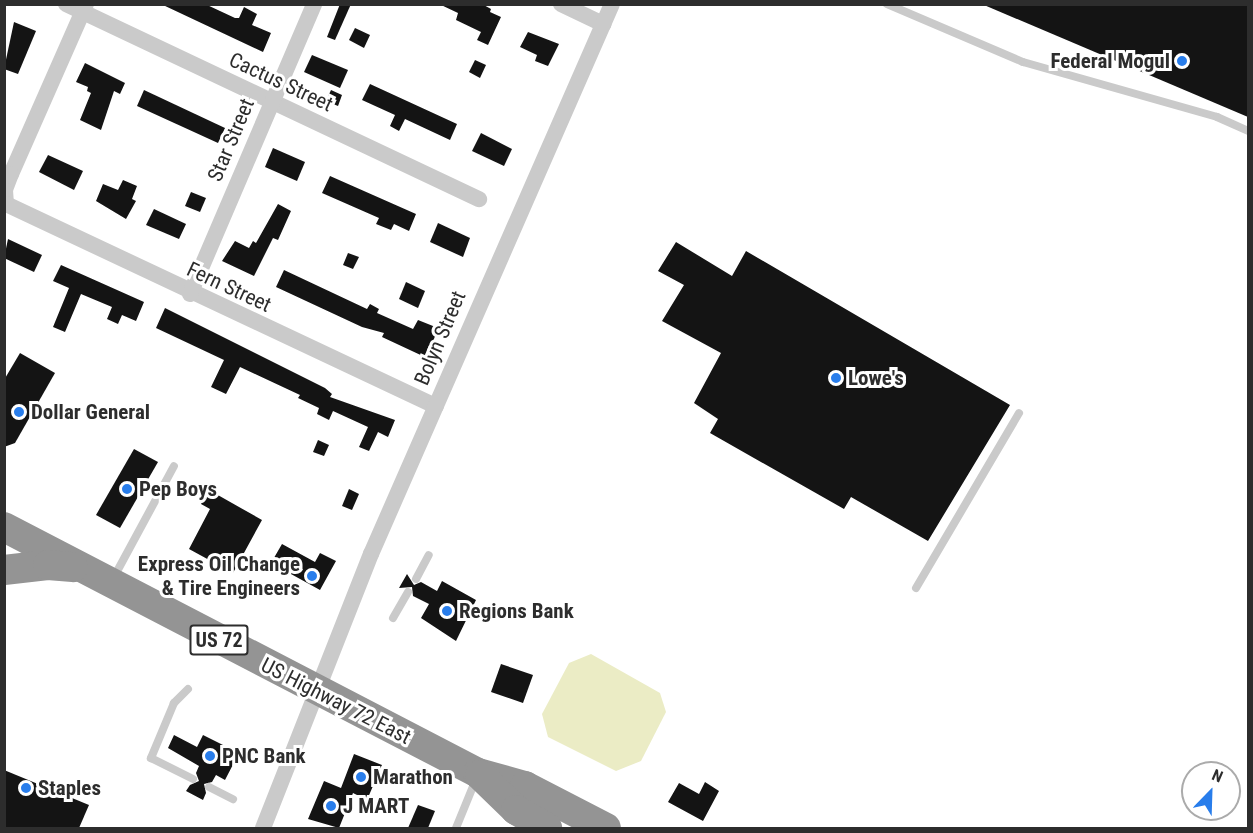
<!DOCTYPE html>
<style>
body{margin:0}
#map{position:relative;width:1253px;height:833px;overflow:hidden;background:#fff;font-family:"Roboto Condensed",sans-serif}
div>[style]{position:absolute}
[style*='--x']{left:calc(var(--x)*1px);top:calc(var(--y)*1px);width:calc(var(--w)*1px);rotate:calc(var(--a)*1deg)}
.water>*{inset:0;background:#ebecc5}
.building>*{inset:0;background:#141414}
.lane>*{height:8px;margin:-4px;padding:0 4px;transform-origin:4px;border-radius:4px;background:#cacaca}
.street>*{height:16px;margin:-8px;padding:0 8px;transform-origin:8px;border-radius:8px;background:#cacaca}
.highway>*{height:30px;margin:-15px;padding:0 15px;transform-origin:15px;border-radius:15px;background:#949494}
.dots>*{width:16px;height:16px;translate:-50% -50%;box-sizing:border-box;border:3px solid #fff;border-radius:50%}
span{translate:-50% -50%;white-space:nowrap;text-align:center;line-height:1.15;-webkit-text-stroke:6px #fff;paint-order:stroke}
.shield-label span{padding:2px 4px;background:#fff;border:2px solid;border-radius:4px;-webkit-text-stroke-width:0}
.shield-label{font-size:20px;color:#2d2d2d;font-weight:700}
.poi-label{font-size:21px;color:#2d2d2d;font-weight:700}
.right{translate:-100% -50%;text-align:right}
.left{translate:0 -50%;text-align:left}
.street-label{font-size:21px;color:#2d2d2d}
.frame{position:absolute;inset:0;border:6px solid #2d2d2d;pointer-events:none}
.north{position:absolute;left:1181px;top:761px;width:60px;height:60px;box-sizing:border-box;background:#fff;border:2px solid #ababab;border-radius:50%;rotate:23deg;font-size:16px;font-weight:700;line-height:24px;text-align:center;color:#2d2d2d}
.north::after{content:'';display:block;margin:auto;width:21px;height:27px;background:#287deb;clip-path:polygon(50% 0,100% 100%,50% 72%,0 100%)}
</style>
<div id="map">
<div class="water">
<i style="clip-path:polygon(591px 654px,660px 693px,666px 712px,641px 761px,616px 771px,548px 737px,542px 714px,569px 663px)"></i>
</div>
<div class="building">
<i style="clip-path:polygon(205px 4px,235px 18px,239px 18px,244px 7px,257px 14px,252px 25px,271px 33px,263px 52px,163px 5px)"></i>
<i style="clip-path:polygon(340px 4px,351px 4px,335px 40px,327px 37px)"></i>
<i style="clip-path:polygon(439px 4px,482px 4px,491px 9px,490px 12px,501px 17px,488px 45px,477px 40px,481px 32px,456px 20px,458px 13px)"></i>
<i style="clip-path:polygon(984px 4px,1248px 4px,1248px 117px,984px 5px)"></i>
<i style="clip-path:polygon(14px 22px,36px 31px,18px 74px,4px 69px)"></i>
<i style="clip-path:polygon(355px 28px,370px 35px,364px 48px,349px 40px)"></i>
<i style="clip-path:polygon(528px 32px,559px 44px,548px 66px,535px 61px,537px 55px,520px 47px)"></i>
<i style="clip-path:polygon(312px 55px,348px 70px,340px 88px,304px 72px)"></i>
<i style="clip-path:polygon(475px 60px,486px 65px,480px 78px,469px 72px)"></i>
<i style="clip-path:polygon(85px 63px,125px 83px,120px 94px,114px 91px,101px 130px,80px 120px,91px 93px,87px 91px,88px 87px,76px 82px)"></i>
<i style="clip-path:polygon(370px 84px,457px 124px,450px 140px,405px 119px,399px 131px,390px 126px,395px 115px,362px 100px)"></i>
<i style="clip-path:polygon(144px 90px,225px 128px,218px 143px,137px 106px)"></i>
<i style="clip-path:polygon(331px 90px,342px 95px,338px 106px,326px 101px)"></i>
<i style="clip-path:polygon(481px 133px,512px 149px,504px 166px,472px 151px)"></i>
<i style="clip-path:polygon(273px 148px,305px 162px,297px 181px,265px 167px)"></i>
<i style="clip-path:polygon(48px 155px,83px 171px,74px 190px,39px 172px)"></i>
<i style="clip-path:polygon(330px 176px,416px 214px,409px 231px,394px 224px,391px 230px,376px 224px,379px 218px,322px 193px)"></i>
<i style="clip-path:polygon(123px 180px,137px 186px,132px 199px,136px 201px,126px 219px,96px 201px,103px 184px,118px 190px)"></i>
<i style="clip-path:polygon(191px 192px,206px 198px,200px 212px,185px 206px)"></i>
<i style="clip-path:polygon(278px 204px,291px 211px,278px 240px,273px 238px,254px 276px,222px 261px,235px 241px,249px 248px,253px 241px,256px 243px)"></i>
<i style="clip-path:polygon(154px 209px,186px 224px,179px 239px,146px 225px)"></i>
<i style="clip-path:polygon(438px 223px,470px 238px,463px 257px,430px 242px)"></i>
<i style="clip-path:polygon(8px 239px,42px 255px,34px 272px,4px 258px)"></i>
<i style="clip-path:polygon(676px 242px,732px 276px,746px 251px,1010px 405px,928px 541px,851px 497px,844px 509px,710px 433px,718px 419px,694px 403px,721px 353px,662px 321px,684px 285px,658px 271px)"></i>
<i style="clip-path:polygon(348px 253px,359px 257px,353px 269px,343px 265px)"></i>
<i style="clip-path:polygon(61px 265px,144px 302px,136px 321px,122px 315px,118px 324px,107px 319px,112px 307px,81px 294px,65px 332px,53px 327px,69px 288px,53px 281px)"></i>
<i style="clip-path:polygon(284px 270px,367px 309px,370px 304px,379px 309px,377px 313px,413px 329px,418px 320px,438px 328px,427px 358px,382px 337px,384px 333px,362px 327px,276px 287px)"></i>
<i style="clip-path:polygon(406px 282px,425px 291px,418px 308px,399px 299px)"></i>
<i style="clip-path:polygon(165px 308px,325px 388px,332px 394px,330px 397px,395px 420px,388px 437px,378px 432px,369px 451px,359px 447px,368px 427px,333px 411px,329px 420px,317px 414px,319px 408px,298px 398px,300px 395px,240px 367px,226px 394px,211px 387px,224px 360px,156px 328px)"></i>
<i style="clip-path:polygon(20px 353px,55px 373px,15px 443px,4px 447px,4px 380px)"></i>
<i style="clip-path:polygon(318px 440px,329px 445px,324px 456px,313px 452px)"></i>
<i style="clip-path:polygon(134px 449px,158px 462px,120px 528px,96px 515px)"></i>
<i style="clip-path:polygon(349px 489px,359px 494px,352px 510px,342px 506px)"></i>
<i style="clip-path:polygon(209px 490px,262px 520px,233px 573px,189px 549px,210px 509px,201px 504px)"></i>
<i style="clip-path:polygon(282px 544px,315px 562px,320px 553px,336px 561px,320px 590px,271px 563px)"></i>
<i style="clip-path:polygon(407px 574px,414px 585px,421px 582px,437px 591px,442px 581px,476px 600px,456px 641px,421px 618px,429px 604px,413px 596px,412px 587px,399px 588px)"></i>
<i style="clip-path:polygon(501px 664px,533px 675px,523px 703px,491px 692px)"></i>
<i style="clip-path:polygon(174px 735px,197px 747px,203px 735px,239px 753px,225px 780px,216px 775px,212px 782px,204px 784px,206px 793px,203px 800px,186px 791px,190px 785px,199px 781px,196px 773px,199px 766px,168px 748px)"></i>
<i style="clip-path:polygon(354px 754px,382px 765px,367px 800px,353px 793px,339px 828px,308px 819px,324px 781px,341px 788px)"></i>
<i style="clip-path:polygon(4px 770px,89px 805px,79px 828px,4px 828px)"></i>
<i style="clip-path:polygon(705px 782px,719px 791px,703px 821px,668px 802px,679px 783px,699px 794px)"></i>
<i style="clip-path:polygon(418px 805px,435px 811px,428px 828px,408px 828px)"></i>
</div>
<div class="lane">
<i style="--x:887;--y:4;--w:148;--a:23.1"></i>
<i style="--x:1023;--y:62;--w:202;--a:15.8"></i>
<i style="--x:1217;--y:117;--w:34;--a:24"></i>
<i style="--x:114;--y:577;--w:126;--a:-61.6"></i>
<i style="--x:416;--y:579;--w:27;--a:-62"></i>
<i style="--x:916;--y:588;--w:203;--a:-59.5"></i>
<i style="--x:393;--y:618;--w:30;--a:-60"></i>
<i style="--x:188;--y:689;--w:20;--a:135"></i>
<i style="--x:174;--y:703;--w:60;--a:112.7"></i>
<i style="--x:151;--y:758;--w:47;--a:26.6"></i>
<i style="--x:209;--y:787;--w:27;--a:27"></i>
<i style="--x:456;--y:828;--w:53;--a:-67.8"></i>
</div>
<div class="street">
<i style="--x:66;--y:4;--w:457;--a:25.3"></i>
<i style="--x:86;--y:4;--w:186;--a:113.8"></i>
<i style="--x:11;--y:174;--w:17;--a:111"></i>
<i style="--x:5;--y:190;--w:14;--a:86"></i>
<i style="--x:6;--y:204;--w:475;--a:25.2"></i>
<i style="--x:561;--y:4;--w:47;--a:25.5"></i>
<i style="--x:190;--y:294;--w:315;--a:-66.8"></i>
<i style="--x:263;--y:828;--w:295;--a:-68.5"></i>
<i style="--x:371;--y:554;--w:600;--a:-66.34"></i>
</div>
<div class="highway">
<i style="--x:4;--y:527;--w:534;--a:27.43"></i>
<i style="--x:478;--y:773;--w:49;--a:15.5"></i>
<i style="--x:525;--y:786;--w:91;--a:27.4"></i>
<i style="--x:4;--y:570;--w:44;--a:-6.5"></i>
<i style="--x:48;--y:565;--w:25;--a:5"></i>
<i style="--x:480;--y:775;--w:50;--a:44.2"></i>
<i style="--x:516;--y:810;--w:36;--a:30"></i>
</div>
<div class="dots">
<i style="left:1182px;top:61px;background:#287deb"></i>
<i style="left:836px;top:378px;background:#287deb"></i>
<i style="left:19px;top:412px;background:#287deb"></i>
<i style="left:127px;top:489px;background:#287deb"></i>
<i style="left:312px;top:576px;background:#287deb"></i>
<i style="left:447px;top:611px;background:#287deb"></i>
<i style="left:210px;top:756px;background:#287deb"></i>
<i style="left:361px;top:777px;background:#287deb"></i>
<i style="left:26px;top:788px;background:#287deb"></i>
<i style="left:331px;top:806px;background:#287deb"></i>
</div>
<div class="shield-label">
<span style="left:219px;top:640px">US 72</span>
</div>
<div class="poi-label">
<span class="right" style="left:1170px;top:61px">Federal Mogul</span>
<span class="left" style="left:848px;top:378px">Lowe's</span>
<span class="left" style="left:31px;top:412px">Dollar General</span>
<span class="left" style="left:139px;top:489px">Pep Boys</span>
<span class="right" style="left:300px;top:576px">Express Oil Change<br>&amp; Tire Engineers</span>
<span class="left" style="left:459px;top:611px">Regions Bank</span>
<span class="left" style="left:222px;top:756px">PNC Bank</span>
<span class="left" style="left:373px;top:777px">Marathon</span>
<span class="left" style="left:38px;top:788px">Staples</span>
<span class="left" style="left:343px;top:806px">J MART</span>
</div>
<div class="street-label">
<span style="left:281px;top:82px;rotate:25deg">Cactus Street</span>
<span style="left:231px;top:140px;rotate:-67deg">Star Street</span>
<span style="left:229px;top:287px;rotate:25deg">Fern Street</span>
<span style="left:440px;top:338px;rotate:-67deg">Bolyn Street</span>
<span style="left:336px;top:701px;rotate:27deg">US Highway 72 East</span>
</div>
<div class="frame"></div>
<div class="north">N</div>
</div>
